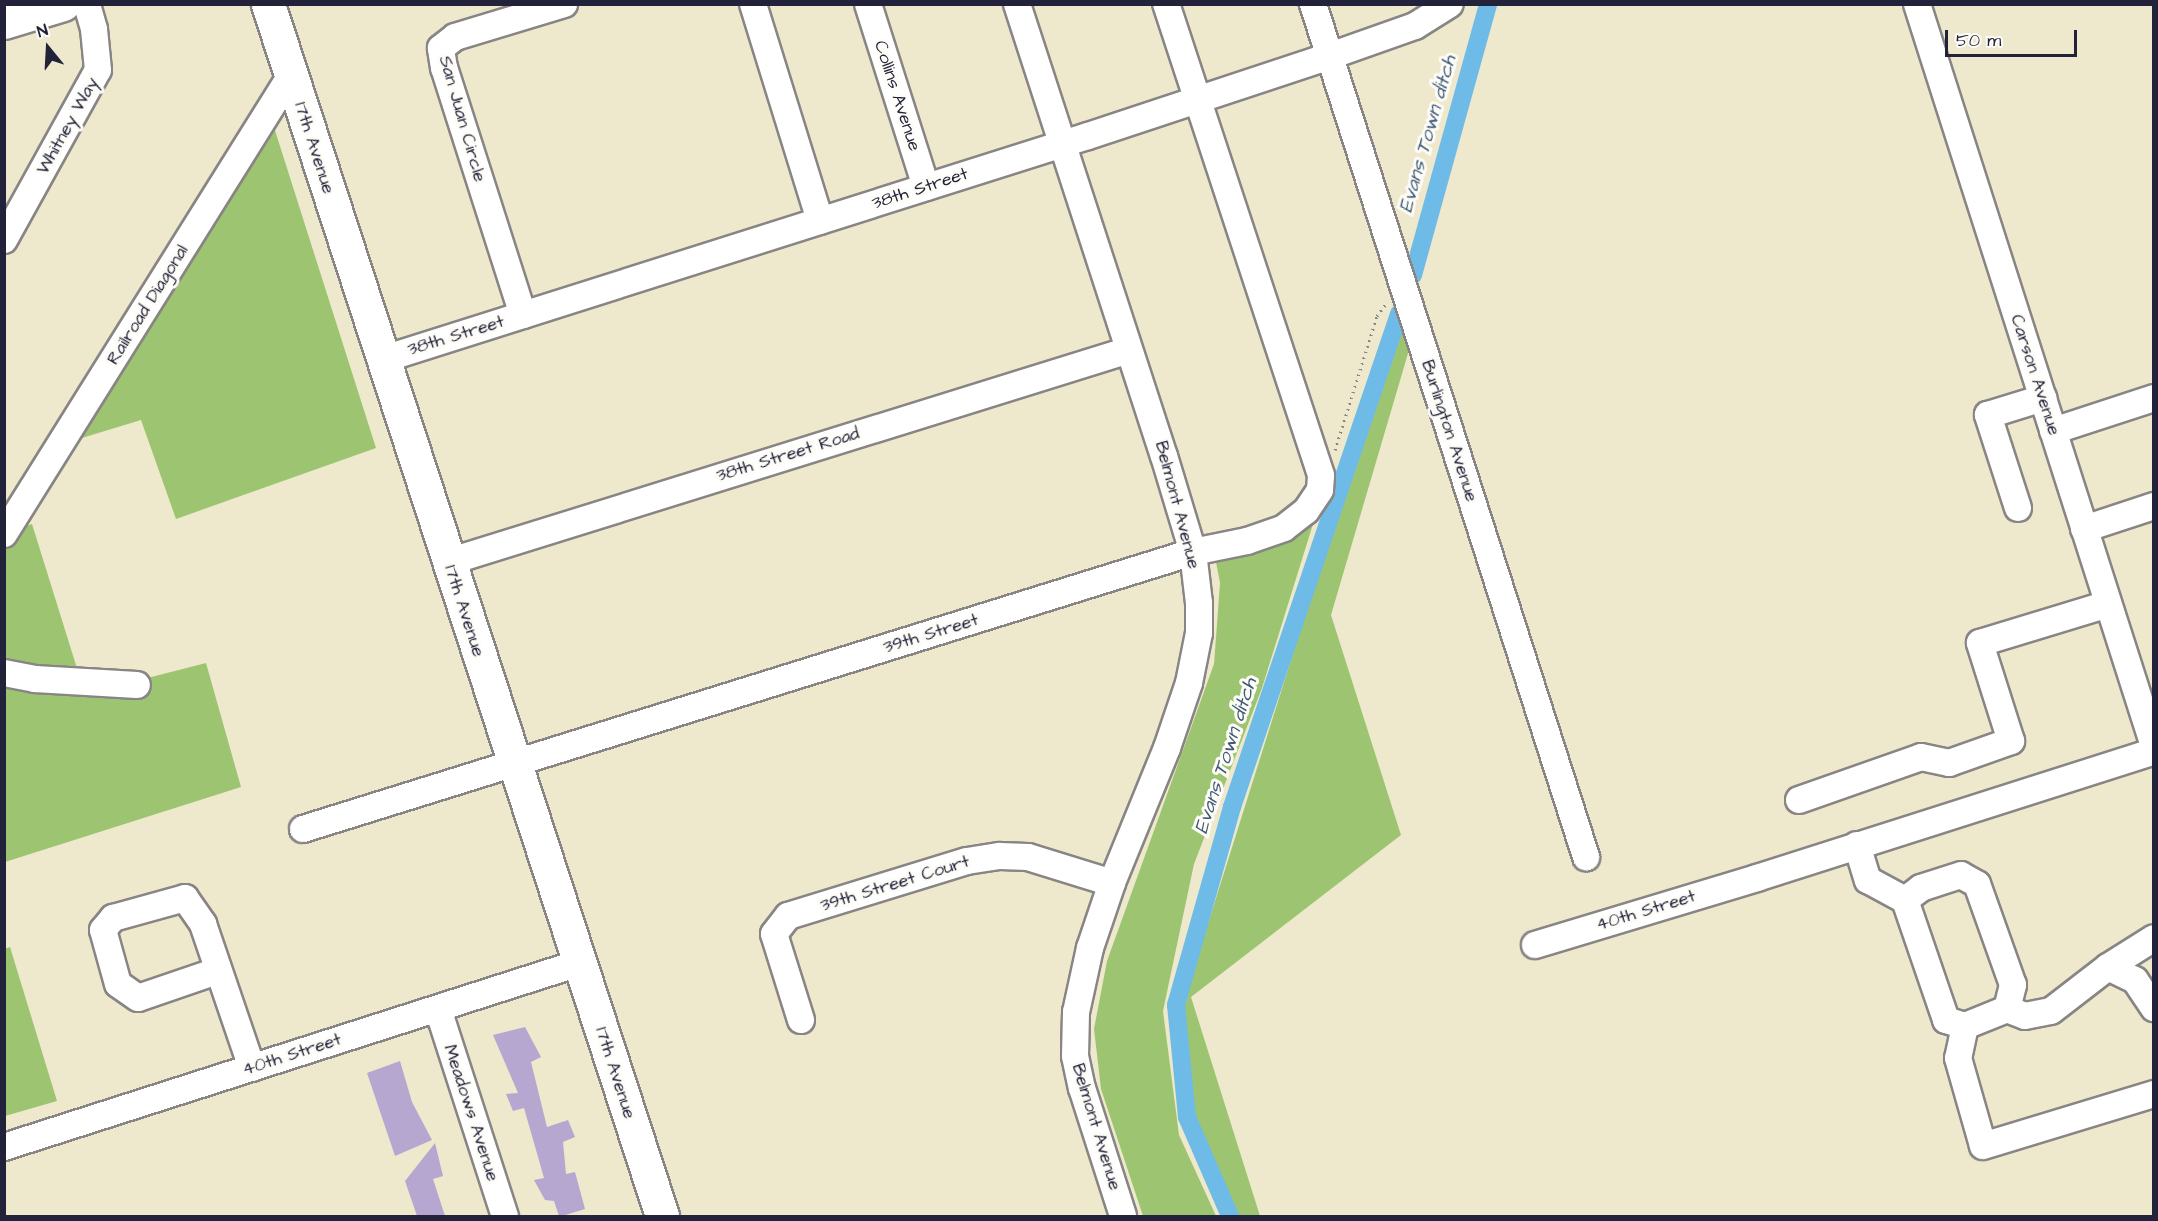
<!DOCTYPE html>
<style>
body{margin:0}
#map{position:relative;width:2158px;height:1221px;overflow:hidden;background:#eee8cc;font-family:"Architects Daughter",sans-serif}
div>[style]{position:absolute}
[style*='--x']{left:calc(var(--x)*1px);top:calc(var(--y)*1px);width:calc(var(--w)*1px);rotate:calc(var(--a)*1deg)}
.green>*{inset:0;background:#9dc571}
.canal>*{height:18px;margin:-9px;padding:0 9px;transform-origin:9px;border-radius:9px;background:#6ebbe8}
.building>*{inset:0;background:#b6a7d1}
.path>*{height:3px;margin-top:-1.5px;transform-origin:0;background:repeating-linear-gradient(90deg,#888584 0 1.5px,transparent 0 6px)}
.roads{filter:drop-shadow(2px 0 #888584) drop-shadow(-2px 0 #888584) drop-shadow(0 2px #888584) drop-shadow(0 -2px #888584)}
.minor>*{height:26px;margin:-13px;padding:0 13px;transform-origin:13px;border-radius:13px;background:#fff}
.major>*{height:33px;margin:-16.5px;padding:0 16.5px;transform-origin:16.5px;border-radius:16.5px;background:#fff}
span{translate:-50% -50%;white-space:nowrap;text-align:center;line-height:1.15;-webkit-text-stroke:6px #fdfcf7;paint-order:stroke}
.street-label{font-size:18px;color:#22223b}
.water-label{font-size:20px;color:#3d5878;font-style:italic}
.frame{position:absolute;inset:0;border:6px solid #22223b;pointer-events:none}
.north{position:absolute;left:18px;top:18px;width:60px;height:60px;-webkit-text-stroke:4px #fdfcf7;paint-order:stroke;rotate:342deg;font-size:16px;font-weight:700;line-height:24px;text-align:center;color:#22223b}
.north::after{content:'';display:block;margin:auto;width:21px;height:27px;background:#22223b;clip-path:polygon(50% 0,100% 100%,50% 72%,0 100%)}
.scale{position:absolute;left:1945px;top:30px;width:132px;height:27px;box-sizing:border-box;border:3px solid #22223b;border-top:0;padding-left:8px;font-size:18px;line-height:21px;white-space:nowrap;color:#22223b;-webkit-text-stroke:4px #fdfcf7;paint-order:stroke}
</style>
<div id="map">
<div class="green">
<i style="clip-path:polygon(272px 121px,376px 448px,176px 519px,141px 420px,72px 441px)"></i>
<i style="clip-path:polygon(1402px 324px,1409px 350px,1331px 615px,1401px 835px,1191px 997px,1260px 1216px,1235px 1216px,1193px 1117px,1183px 1003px,1320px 568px)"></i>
<i style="clip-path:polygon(1318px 508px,1262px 688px,1194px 864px,1163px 1011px,1179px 1135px,1216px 1216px,1143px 1216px,1101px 1089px,1094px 1029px,1107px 961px,1214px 664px,1220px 583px,1215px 557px)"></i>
<i style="clip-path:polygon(32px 524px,85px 694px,206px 663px,241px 787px,5px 862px,4px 550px,17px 529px)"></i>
<i style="clip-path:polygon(10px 947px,57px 1101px,5px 1116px,4px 949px)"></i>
</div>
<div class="canal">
<i style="--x:1413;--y:275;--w:281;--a:-74.5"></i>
<i style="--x:1230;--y:1216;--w:108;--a:-113.5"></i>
<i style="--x:1187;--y:1117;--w:113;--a:-95.6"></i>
<i style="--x:1176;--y:1005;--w:206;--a:-74.2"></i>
<i style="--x:1232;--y:807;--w:521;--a:-71.29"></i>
</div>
<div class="building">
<i style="clip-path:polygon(525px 1027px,541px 1057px,531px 1062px,547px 1127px,568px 1120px,575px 1137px,563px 1142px,566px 1174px,575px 1172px,585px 1209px,562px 1216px,559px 1216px,554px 1201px,545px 1200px,534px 1180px,544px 1178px,524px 1108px,513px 1111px,506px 1094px,518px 1093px,493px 1035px)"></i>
<i style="clip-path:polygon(400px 1061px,412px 1102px,432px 1140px,395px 1156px,367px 1073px)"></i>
<i style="clip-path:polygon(435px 1143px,443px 1176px,433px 1179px,445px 1216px,417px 1216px,405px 1181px)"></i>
</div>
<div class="path">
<i style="--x:1335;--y:450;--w:140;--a:-72.6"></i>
<i style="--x:1377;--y:316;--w:17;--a:-54"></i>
</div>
<div class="roads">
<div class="minor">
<i style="--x:753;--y:4;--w:227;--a:72.8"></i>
<i style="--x:868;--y:4;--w:192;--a:72.4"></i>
<i style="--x:1017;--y:4;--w:475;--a:72"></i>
<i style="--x:1164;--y:456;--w:100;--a:73.2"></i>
<i style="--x:1193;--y:552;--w:51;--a:83.3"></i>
<i style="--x:1199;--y:603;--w:30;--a:90"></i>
<i style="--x:1199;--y:633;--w:51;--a:101.3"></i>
<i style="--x:1189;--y:683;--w:69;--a:108.7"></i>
<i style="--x:1167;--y:748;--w:146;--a:112.2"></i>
<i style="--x:1112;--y:883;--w:69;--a:108.7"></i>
<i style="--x:1090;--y:948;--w:66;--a:102.3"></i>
<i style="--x:1076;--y:1012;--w:44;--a:91.3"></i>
<i style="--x:1075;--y:1056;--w:33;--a:78"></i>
<i style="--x:1082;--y:1088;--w:134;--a:72.2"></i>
<i style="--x:1313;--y:4;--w:896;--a:72.25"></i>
<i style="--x:1917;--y:4;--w:779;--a:72.29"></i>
<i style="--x:4;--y:240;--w:194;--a:-61.1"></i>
<i style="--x:98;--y:70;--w:41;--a:-95.6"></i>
<i style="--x:94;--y:29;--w:26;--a:-106"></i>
<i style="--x:523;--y:315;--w:259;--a:-107.7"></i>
<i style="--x:444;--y:68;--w:20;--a:-99"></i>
<i style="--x:441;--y:48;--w:18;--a:-38"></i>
<i style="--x:455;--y:37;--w:114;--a:-16.8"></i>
<i style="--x:384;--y:359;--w:738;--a:-17.58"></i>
<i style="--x:1088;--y:136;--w:255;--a:-18.3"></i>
<i style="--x:1330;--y:56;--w:90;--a:-19.4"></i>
<i style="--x:1415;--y:26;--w:41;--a:-32.2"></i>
<i style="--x:2053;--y:431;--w:106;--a:-18.1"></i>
<i style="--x:2018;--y:508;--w:98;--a:-107.9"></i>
<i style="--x:1988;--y:415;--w:58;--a:-17.2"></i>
<i style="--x:2084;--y:529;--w:74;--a:-18.2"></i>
<i style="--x:4;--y:534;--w:541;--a:-57.98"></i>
<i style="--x:448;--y:562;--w:713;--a:-17.29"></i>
<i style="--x:4;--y:673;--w:32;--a:11"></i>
<i style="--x:35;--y:679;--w:102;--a:3.4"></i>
<i style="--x:1799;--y:800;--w:129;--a:-19.4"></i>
<i style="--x:1921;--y:757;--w:29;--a:12"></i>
<i style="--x:1949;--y:763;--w:66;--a:-19.5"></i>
<i style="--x:2011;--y:741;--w:103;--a:-107.6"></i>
<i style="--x:1980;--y:643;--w:134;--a:-16.9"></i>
<i style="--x:303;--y:829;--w:932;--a:-17.29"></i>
<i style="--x:1193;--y:552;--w:55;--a:-11.5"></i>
<i style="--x:1247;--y:541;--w:39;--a:-19"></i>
<i style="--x:1284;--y:528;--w:28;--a:-38"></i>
<i style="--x:1306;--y:511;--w:25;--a:-56"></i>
<i style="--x:1320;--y:490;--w:15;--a:-86"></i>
<i style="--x:1321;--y:475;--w:496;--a:-108.2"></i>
<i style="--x:1857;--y:845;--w:37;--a:73"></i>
<i style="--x:1868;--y:880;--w:42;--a:28.4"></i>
<i style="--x:1905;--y:900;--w:127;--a:71.1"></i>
<i style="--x:1946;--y:1020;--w:20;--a:18"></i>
<i style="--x:1965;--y:1026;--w:45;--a:-22"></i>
<i style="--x:2007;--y:1009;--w:25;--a:-76"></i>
<i style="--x:2013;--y:985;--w:107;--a:-109.6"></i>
<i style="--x:1977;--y:884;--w:18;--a:-151"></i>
<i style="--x:1961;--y:875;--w:42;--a:162"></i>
<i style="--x:1921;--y:888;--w:20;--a:143"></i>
<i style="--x:1535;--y:945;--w:232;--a:-16.8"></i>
<i style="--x:1757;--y:878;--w:417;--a:-17.7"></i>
<i style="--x:2108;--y:967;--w:30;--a:26"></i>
<i style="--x:2135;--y:980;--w:34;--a:56"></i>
<i style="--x:217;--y:971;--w:83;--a:161.1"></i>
<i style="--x:138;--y:998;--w:24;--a:-145"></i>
<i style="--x:118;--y:984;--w:56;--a:-105.5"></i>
<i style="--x:103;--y:930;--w:16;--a:-50"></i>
<i style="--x:113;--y:918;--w:75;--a:-15.5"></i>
<i style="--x:185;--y:898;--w:32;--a:55"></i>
<i style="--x:203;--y:924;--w:152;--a:71.2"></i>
<i style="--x:438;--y:1009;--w:218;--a:72.1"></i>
<i style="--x:2007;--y:1009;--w:19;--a:21"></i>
<i style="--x:2025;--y:1016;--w:26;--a:-11"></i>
<i style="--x:2051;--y:1011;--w:72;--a:-37.7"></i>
<i style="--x:2108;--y:967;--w:54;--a:-32.2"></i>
<i style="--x:801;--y:1020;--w:90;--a:-107.4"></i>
<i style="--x:774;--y:934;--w:23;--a:-52"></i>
<i style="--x:788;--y:916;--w:187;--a:-17.1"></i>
<i style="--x:967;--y:861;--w:33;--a:-9"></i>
<i style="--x:1000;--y:856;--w:28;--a:2"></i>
<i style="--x:1028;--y:857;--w:88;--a:17.2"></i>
<i style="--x:1965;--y:1026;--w:33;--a:102"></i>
<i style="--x:1958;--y:1058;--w:91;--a:74.1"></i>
<i style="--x:1983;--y:1146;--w:179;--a:-16.9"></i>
<i style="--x:4;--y:1147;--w:604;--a:-17.74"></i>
</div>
<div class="major">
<i style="--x:268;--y:4;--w:1274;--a:71.99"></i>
<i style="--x:4;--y:22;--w:62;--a:-17"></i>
</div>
</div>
<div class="street-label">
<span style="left:897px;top:96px;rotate:72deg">Collins Avenue</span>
<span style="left:462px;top:119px;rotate:74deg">San Juan Circle</span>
<span style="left:68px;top:126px;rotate:-61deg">Whitney Way</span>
<span style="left:314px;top:148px;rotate:72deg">17th Avenue</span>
<span style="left:920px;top:189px;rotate:-18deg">38th Street</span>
<span style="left:148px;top:305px;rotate:-58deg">Railroad Diagonal</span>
<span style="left:456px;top:336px;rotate:-17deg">38th Street</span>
<span style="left:2035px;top:375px;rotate:72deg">Carson Avenue</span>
<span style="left:1449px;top:431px;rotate:72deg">Burlington Avenue</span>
<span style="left:788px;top:455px;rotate:-17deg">38th Street Road</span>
<span style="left:1177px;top:505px;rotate:75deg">Belmont Avenue</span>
<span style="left:464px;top:611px;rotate:72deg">17th Avenue</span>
<span style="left:931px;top:634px;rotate:-17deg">39th Street</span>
<span style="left:895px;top:884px;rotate:-17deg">39th Street Court</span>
<span style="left:1646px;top:911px;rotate:-17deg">40th Street</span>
<span style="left:292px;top:1055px;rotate:-18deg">40th Street</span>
<span style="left:615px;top:1073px;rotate:72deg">17th Avenue</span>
<span style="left:471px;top:1113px;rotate:72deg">Meadows Avenue</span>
<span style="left:1096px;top:1127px;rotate:73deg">Belmont Avenue</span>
</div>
<div class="water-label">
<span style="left:1428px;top:134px;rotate:-74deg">Evans Town ditch</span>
<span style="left:1226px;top:756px;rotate:-72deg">Evans Town ditch</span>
</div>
<div class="frame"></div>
<div class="north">N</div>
<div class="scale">50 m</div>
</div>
